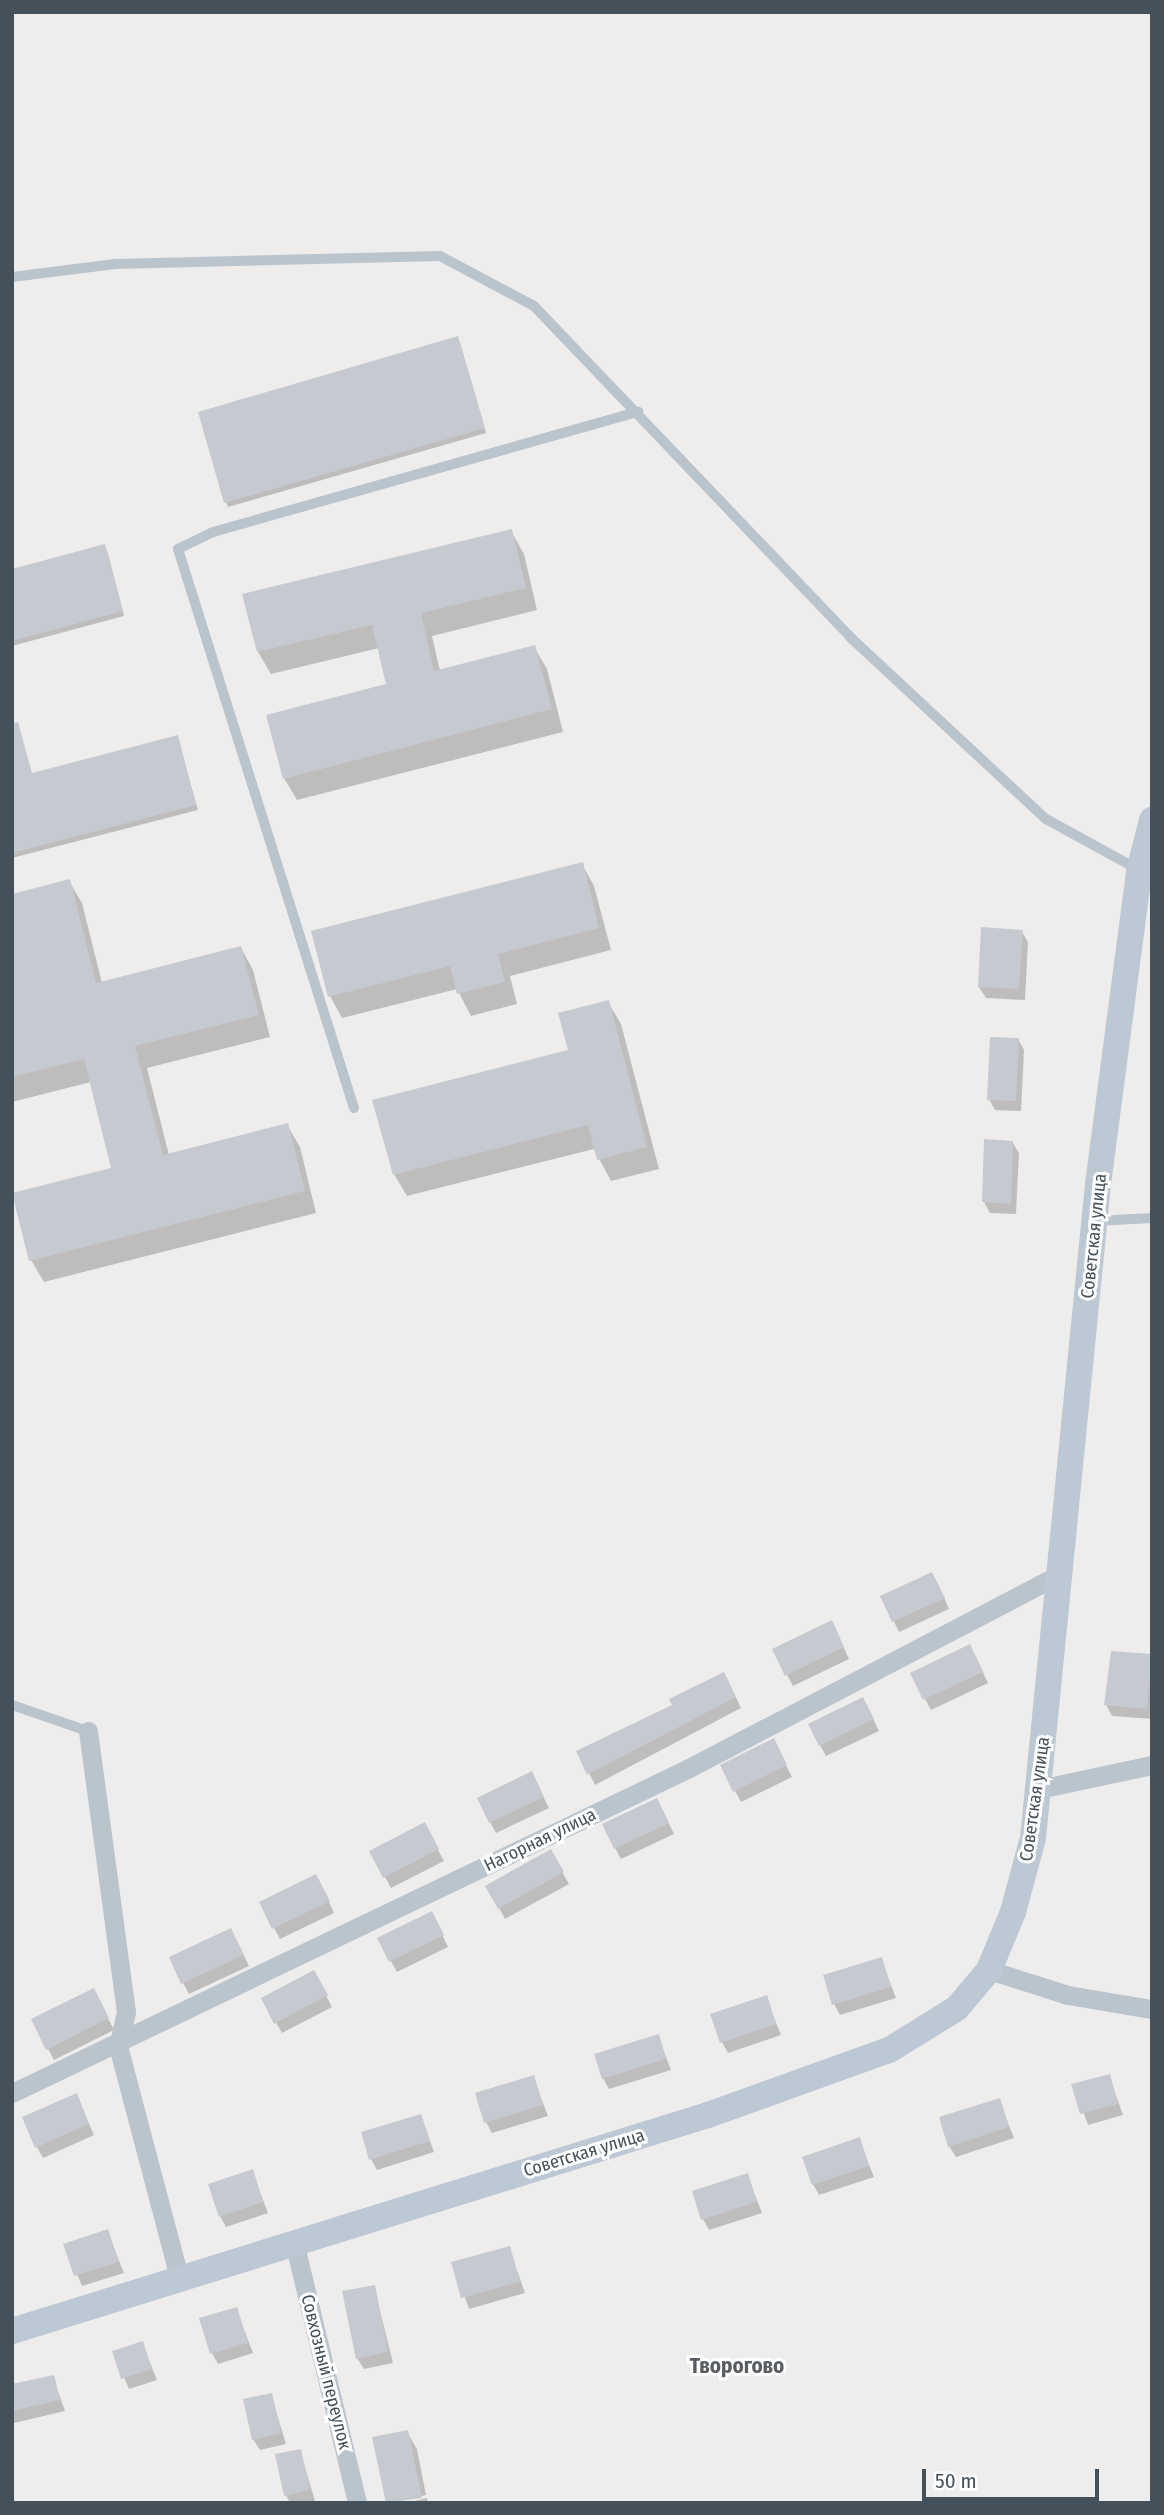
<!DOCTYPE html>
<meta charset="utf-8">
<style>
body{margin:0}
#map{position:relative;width:1164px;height:2515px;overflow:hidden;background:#efecec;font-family:"Fira Sans Condensed",sans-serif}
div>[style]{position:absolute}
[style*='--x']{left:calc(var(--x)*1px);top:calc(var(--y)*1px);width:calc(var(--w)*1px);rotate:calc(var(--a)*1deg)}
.shadow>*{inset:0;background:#0003}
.building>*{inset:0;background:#c6c9cf}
.lane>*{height:10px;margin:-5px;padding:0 5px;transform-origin:5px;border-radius:5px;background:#bac4cc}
.street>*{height:19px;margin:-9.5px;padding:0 9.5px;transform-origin:9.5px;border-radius:9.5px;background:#bac4cc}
.secondary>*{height:26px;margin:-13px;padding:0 13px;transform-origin:13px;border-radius:13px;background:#bcc8d4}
span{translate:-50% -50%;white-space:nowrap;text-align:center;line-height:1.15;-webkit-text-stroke:6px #fff;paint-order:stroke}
.street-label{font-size:18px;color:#44505a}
.quarter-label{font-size:21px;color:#595d61;font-weight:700}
.frame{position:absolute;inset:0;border:14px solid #44505a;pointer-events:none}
.scale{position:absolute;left:922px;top:2469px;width:177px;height:32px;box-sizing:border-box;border:4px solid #44505a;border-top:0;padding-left:9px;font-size:21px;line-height:24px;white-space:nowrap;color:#44505a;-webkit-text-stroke:5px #fff;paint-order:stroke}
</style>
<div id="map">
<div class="shadow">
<i style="clip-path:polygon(460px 343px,486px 433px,228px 507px,226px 502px)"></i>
<i style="clip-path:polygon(511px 531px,524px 554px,537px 610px,432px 636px,440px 671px,534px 647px,547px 669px,563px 732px,297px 800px,284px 778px,388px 685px,379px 648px,271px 674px,258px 652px,245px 595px)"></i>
<i style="clip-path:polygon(107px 550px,124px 616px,12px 646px,12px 570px)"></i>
<i style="clip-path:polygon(17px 723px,32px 774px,177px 737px,198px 810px,12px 858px,12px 725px)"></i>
<i style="clip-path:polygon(582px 864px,594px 886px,611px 950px,510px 976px,517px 1004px,471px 1016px,457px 989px,342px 1018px,330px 996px)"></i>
<i style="clip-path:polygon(69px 881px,82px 903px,102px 983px,241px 948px,253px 970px,270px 1037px,147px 1068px,169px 1155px,287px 1125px,300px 1147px,316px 1213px,44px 1282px,31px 1260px,113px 1169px,91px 1082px,12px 1102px,12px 896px)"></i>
<i style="clip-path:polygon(1022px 932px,1028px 942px,1025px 1000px,986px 998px,979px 987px)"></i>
<i style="clip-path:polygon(608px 1002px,621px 1024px,659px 1169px,611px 1181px,594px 1149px,407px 1196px,394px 1174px,570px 1052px)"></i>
<i style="clip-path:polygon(1018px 1039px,1024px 1050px,1021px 1111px,995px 1110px,989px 1099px)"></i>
<i style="clip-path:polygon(1012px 1142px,1019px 1153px,1016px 1214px,990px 1213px,984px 1202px)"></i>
<i style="clip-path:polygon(1150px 1516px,1152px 1516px,1152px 1580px,1152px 1579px)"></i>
<i style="clip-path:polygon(938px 1584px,949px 1609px,899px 1632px,882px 1597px)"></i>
<i style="clip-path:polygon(837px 1633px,849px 1659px,793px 1686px,787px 1675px)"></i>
<i style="clip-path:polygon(1152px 1656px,1152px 1719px,1112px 1716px,1106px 1705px)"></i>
<i style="clip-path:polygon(976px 1657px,988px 1683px,931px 1710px,925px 1699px)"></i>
<i style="clip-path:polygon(730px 1685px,741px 1708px,595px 1785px,578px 1751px)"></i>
<i style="clip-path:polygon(869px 1710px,879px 1731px,826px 1756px,820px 1745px)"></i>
<i style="clip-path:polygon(777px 1748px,792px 1777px,741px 1802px,735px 1791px)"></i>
<i style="clip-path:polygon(537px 1784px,549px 1808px,496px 1833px,490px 1822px)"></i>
<i style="clip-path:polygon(663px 1811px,674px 1834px,621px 1859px,615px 1848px)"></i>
<i style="clip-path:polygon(424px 1824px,444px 1861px,391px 1888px,371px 1852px)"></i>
<i style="clip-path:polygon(550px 1851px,569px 1884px,505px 1919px,487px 1886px)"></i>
<i style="clip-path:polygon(322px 1887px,334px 1913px,280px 1939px,274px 1928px)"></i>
<i style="clip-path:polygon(437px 1924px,448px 1947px,397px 1972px,379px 1939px)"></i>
<i style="clip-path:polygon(237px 1941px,249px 1966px,189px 1994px,183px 1983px)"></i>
<i style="clip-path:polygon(881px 1959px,896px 1998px,840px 2015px,834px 2004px)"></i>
<i style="clip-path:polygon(314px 1972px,332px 2007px,282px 2033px,263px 1999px)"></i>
<i style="clip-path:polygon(766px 1998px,781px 2035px,728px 2053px,722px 2042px)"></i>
<i style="clip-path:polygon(99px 2001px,114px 2030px,54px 2060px,48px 2049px)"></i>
<i style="clip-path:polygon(658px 2036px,671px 2070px,609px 2089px,603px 2078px)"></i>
<i style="clip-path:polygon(1109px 2076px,1123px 2115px,1088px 2125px,1074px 2085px)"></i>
<i style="clip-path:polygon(533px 2077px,548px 2116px,492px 2133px,486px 2122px)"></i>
<i style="clip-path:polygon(76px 2095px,94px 2135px,43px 2158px,37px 2147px)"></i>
<i style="clip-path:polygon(999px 2100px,1014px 2138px,956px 2157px,949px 2146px)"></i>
<i style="clip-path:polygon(421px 2116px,434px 2152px,377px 2170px,371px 2159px)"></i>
<i style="clip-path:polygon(859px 2140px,874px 2177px,819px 2195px,813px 2184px)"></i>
<i style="clip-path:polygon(252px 2171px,268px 2213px,226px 2227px,220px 2216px)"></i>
<i style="clip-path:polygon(747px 2175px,762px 2213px,709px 2230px,703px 2219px)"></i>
<i style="clip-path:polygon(107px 2231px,124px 2273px,82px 2286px,65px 2245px)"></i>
<i style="clip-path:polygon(509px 2248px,525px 2293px,469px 2309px,453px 2263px)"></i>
<i style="clip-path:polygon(374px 2287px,393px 2363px,364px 2369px,357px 2358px)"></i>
<i style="clip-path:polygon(236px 2309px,253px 2353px,218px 2364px,212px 2353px)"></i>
<i style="clip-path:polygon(142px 2343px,157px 2380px,129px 2389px,114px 2352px)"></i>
<i style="clip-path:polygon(53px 2377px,65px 2411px,14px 2423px,12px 2386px)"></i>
<i style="clip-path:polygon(271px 2395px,286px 2444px,260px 2450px,253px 2439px)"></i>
<i style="clip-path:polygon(407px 2432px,417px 2449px,426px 2495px,387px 2503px)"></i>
<i style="clip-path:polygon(300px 2451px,315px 2501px,290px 2503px,286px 2495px)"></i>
<i style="clip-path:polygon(427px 2498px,428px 2503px,406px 2503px)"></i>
</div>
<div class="building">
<i style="clip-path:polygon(458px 336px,485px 428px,224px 503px,198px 412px)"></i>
<i style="clip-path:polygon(512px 529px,526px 588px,421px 613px,434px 671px,535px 645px,552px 709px,283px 779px,266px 715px,386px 684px,372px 625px,257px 652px,242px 594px)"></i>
<i style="clip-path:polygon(105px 544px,123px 611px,12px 641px,12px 569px)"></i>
<i style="clip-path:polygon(18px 722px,32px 773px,178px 735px,196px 805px,12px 853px,12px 723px)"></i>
<i style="clip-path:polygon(583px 862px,599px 928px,498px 954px,505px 982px,457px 994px,450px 966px,328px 997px,311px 931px)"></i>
<i style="clip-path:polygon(70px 879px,96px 983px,241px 946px,259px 1015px,135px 1046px,163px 1155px,288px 1123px,305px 1191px,29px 1261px,12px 1193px,111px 1168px,84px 1059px,12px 1077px,12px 894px)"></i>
<i style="clip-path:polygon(981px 927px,1023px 930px,1019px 989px,978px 987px)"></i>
<i style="clip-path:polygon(609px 1000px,647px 1147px,597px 1160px,588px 1125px,393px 1175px,372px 1100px,568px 1050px,558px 1013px)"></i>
<i style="clip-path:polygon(990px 1037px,1019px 1038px,1016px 1101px,987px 1100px)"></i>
<i style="clip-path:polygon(984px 1139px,1013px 1141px,1011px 1204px,982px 1202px)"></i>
<i style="clip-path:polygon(932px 1572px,945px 1598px,892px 1622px,880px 1596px)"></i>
<i style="clip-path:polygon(832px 1620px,844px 1647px,785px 1676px,772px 1649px)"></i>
<i style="clip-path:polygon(970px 1644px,983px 1672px,923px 1700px,910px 1673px)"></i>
<i style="clip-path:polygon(1111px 1651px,1152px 1654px,1147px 1709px,1104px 1705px)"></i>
<i style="clip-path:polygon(724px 1672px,736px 1697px,587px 1775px,576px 1751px,672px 1705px,669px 1699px)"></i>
<i style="clip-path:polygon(863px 1697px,874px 1719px,819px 1746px,808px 1724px)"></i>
<i style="clip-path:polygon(774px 1738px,787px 1765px,733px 1792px,720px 1765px)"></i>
<i style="clip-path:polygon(532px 1771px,544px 1797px,489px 1823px,477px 1798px)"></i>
<i style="clip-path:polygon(657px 1798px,669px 1823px,614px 1849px,602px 1824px)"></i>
<i style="clip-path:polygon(425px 1822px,439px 1849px,383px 1878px,369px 1851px)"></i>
<i style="clip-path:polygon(551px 1849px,564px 1872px,498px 1909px,485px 1886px)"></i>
<i style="clip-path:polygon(316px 1874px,330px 1901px,272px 1929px,259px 1902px)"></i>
<i style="clip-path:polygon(432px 1911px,444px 1935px,389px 1962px,377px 1938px)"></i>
<i style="clip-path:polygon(231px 1928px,244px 1955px,181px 1984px,169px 1957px)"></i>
<i style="clip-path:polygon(882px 1957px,891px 1987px,832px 2005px,823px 1975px)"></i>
<i style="clip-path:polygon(314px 1970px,328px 1995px,274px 2024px,261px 1998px)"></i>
<i style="clip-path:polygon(94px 1988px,109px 2018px,46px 2050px,31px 2019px)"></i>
<i style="clip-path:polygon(767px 1995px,776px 2024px,720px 2043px,710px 2014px)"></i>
<i style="clip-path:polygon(659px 2034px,666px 2059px,602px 2079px,594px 2054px)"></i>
<i style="clip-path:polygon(1110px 2074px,1118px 2104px,1080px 2114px,1071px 2084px)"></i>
<i style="clip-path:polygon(534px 2075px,543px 2105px,484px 2123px,475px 2093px)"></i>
<i style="clip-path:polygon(77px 2093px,89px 2124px,35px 2148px,22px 2117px)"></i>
<i style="clip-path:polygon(1000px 2098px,1009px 2127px,948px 2147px,939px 2117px)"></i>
<i style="clip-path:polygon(421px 2114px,430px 2141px,369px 2160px,361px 2132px)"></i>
<i style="clip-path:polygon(860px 2137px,869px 2166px,812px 2185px,802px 2157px)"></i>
<i style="clip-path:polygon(253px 2169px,263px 2202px,219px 2217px,208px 2184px)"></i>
<i style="clip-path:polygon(748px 2173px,757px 2202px,701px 2220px,692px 2191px)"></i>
<i style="clip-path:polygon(108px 2229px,119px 2262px,74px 2276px,63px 2244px)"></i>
<i style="clip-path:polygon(510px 2246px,520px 2282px,461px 2298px,451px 2262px)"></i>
<i style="clip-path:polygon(375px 2285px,388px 2352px,356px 2359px,342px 2291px)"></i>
<i style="clip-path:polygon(237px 2307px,248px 2343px,210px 2354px,199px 2318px)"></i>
<i style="clip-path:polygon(143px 2341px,152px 2369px,121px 2379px,112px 2351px)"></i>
<i style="clip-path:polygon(54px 2375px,60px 2400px,12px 2411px,12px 2384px)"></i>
<i style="clip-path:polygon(272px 2393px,281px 2433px,252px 2440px,243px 2399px)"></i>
<i style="clip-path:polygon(408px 2430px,422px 2498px,386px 2503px,372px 2437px)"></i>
<i style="clip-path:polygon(301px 2449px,310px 2490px,284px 2496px,275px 2454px)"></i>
</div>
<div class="lane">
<i style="--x:12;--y:277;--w:104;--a:-7.2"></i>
<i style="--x:115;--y:264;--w:325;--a:-1.4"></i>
<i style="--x:440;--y:256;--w:106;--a:28"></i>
<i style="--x:534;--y:306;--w:458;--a:46.3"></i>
<i style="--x:850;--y:637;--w:267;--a:42.9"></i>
<i style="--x:1046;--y:819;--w:106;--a:28.7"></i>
<i style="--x:354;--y:1108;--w:586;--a:-107.48"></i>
<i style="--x:178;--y:549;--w:39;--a:-26"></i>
<i style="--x:213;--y:532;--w:442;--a:-15.8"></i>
<i style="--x:1095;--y:1221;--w:57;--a:-3"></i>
<i style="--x:12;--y:1705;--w:80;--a:18.9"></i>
</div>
<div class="street">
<i style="--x:88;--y:1731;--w:284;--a:82.3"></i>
<i style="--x:126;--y:2012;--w:35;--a:103"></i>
<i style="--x:118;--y:2046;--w:239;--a:75.2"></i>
<i style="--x:1039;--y:1789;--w:116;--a:-12"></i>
<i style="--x:989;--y:1970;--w:83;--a:17.6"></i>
<i style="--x:1068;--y:1995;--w:85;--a:9.5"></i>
<i style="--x:12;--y:2093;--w:751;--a:-25.64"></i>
<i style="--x:689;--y:1768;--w:421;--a:-27.6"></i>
<i style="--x:294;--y:2242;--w:268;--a:76.4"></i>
</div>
<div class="secondary">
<i style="--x:12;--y:2331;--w:729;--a:-17.24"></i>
<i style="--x:708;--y:2115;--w:195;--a:-19.8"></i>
<i style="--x:891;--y:2049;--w:78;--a:-31.8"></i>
<i style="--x:957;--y:2008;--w:50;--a:-49.9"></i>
<i style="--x:989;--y:1970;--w:63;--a:-67.5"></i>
<i style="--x:1013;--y:1912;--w:77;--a:-74.9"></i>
<i style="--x:1033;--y:1838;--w:657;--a:-84.32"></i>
<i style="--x:1098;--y:1184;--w:316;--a:-82.5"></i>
<i style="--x:1139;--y:871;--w:53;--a:-75.7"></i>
</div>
<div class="street-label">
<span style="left:1094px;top:1236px;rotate:-84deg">Советская улица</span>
<span style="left:1035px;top:1799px;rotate:-82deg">Советская улица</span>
<span style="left:540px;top:1840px;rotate:-26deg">Нагорная улица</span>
<span style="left:584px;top:2153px;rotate:-17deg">Советская улица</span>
<span style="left:326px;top:2372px;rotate:76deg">Совхозный переулок</span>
</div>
<div class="quarter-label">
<span style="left:737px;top:2366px">Творогово</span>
</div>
<div class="frame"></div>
<div class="scale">50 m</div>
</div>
